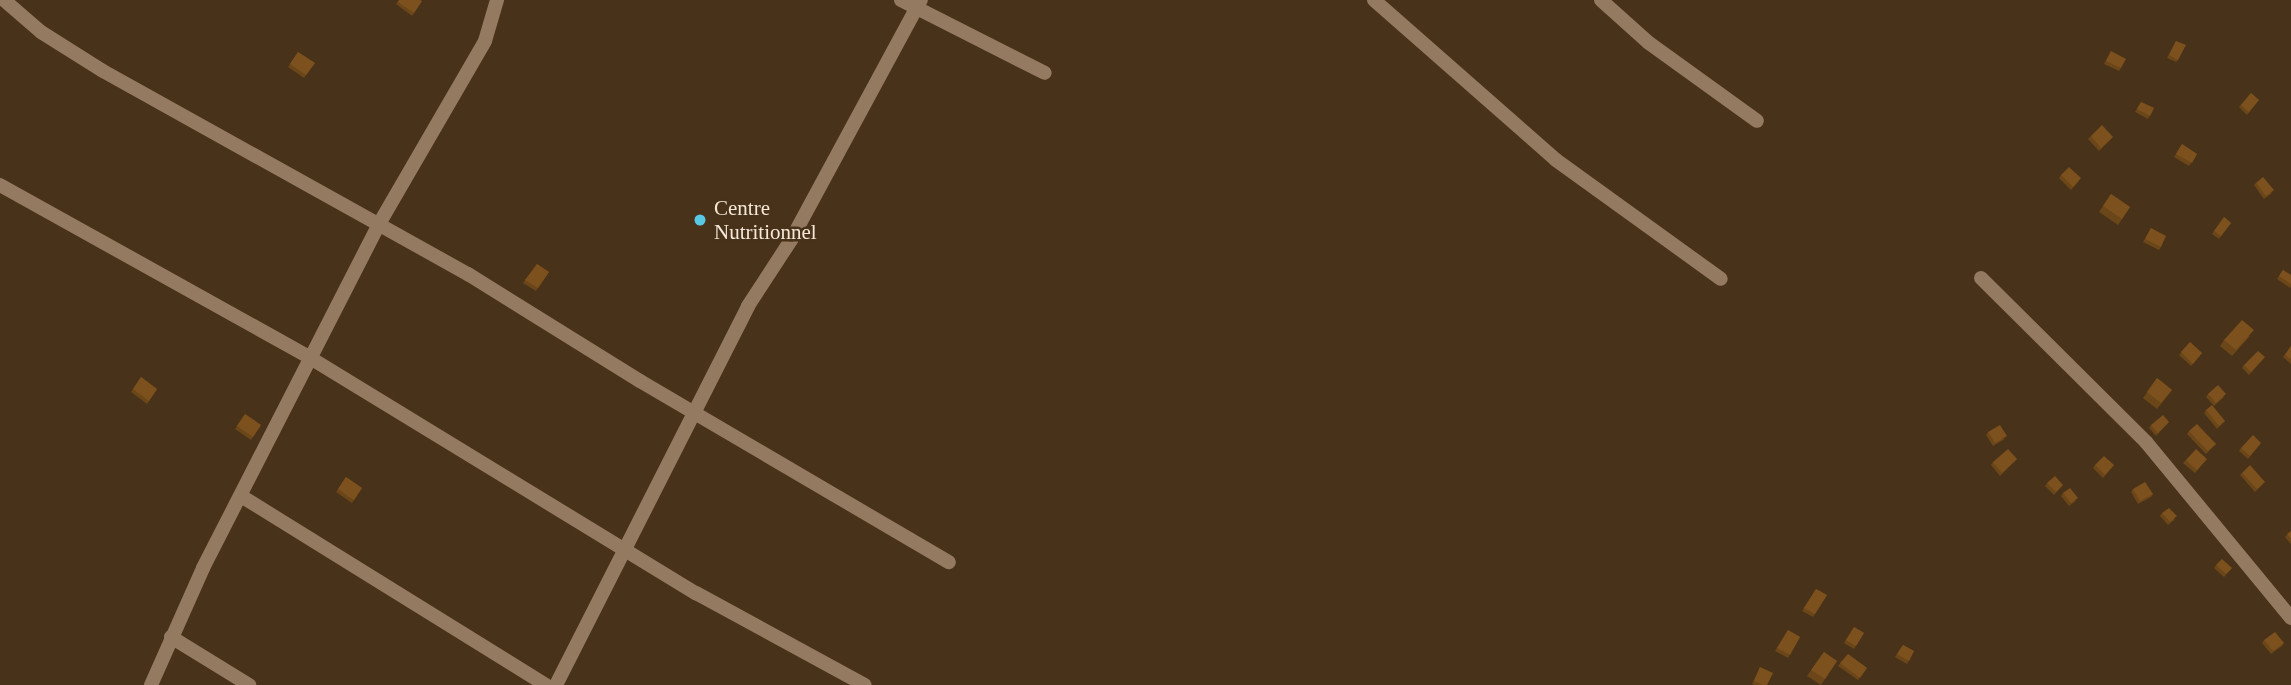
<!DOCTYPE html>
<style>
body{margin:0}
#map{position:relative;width:2291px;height:685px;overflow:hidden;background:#483219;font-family:"Times New Roman",serif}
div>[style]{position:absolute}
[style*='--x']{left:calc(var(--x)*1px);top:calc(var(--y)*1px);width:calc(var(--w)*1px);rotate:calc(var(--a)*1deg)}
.street>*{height:14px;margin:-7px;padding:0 7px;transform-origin:7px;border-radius:7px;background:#947a60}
.wall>*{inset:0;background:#6b4619}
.building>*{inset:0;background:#7c511d}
.dots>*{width:19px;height:19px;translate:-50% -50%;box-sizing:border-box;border:4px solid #483219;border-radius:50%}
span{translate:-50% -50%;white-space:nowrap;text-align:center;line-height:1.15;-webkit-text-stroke:5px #483219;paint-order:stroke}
.poi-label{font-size:21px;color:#f5e7d9}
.left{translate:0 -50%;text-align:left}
</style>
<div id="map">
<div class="street">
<i style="--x:4;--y:0;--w:49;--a:40.9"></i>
<i style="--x:41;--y:32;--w:73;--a:32.2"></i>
<i style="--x:103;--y:71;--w:418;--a:29.1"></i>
<i style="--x:468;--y:274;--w:203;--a:31.9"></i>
<i style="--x:640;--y:381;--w:358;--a:30.4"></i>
<i style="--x:901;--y:0;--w:161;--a:26.9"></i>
<i style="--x:1374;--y:0;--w:242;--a:41.3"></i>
<i style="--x:1556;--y:160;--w:203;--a:35.8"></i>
<i style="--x:1601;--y:0;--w:64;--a:41.9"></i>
<i style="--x:1649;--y:43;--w:133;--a:35.8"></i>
<i style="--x:0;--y:185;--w:357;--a:29.1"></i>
<i style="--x:312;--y:359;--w:450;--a:31.4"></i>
<i style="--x:696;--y:593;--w:192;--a:28.6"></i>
<i style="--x:1981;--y:278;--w:233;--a:44.8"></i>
<i style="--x:2146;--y:442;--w:228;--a:50.5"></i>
<i style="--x:241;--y:496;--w:359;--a:31.8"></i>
<i style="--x:171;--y:637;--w:92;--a:31.6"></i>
<i style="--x:151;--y:685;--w:128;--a:-66"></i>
<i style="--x:203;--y:568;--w:386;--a:-62.9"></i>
<i style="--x:379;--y:224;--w:211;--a:-59.9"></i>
<i style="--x:485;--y:41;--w:43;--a:-73.7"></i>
<i style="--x:556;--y:685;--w:425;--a:-63.1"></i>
<i style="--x:748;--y:306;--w:79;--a:-56.9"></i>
<i style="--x:791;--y:240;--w:273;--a:-61.6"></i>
</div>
<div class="wall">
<i style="clip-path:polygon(399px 0,422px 1px,412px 16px,396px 4px)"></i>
<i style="clip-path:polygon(2176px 41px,2178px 60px,2176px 62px,2167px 58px)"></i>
<i style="clip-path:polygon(2111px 51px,2121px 68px,2119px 71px,2104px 64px)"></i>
<i style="clip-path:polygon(298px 52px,315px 63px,304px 78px,288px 67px)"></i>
<i style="clip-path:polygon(2251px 93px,2259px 100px,2247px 115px,2239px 107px)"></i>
<i style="clip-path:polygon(2141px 102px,2154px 108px,2148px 119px,2135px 112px)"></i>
<i style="clip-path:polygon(2091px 136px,2113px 137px,2099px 151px,2088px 139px)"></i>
<i style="clip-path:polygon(2182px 144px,2197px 154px,2189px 166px,2174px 157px)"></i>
<i style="clip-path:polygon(2061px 175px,2079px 181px,2071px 190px,2059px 178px)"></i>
<i style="clip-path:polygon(2256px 183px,2272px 193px,2264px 199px,2254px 185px)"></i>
<i style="clip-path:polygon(2111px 194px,2130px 207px,2118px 225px,2099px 212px)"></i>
<i style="clip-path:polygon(2224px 217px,2231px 223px,2219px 239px,2212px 234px)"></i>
<i style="clip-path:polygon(2151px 228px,2161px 247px,2159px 250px,2143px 242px)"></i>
<i style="clip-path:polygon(537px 264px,549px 272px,536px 291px,523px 283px)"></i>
<i style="clip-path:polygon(2283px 270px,2291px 275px,2291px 286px,2290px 288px,2277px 279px)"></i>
<i style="clip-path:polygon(2250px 336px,2232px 356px,2220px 346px,2224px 340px)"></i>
<i style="clip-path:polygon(2190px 342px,2202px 353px,2191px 366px,2179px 355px)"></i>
<i style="clip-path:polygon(2291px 346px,2291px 364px,2283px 357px)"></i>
<i style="clip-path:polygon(2265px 357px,2249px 375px,2242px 368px,2244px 365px)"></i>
<i style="clip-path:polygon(141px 377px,157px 389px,147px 404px,131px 392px)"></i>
<i style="clip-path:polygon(2157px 378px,2172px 390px,2157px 409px,2143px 398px)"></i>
<i style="clip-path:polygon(2208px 394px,2224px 397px,2214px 406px,2206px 397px)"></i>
<i style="clip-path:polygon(2206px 410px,2225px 421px,2217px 429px,2204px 413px)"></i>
<i style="clip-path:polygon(245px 414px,261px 425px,251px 440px,235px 429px)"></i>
<i style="clip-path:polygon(2169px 422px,2156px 436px,2149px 428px,2151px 425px)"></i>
<i style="clip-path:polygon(2189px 431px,2216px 444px,2206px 454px,2187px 434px)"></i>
<i style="clip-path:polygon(1988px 432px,2005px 439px,1993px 446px,1986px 435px)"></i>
<i style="clip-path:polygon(2261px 443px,2248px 459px,2239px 451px,2241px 448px)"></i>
<i style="clip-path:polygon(2017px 459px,2000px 476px,1991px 465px,1993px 462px)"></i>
<i style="clip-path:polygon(2207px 459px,2195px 473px,2183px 463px,2186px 460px)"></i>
<i style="clip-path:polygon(2095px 465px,2114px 465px,2103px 478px,2093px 468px)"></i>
<i style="clip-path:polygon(2242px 473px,2263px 484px,2255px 492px,2240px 475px)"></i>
<i style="clip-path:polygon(346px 477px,362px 488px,352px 503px,336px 492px)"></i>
<i style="clip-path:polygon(2047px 483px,2061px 487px,2054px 495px,2045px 486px)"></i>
<i style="clip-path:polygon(2133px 489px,2153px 494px,2151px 497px,2138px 504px,2131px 492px)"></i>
<i style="clip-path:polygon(2063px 493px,2076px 501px,2069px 506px,2061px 496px)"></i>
<i style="clip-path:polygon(2162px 513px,2175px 519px,2168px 525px,2160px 516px)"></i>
<i style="clip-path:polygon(2291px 531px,2291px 544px,2285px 537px)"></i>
<i style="clip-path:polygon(2216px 565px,2232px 568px,2224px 577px,2214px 568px)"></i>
<i style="clip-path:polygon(1816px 589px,1827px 595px,1813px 617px,1802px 611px)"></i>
<i style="clip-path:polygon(1854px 627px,1864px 633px,1854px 649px,1844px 643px)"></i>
<i style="clip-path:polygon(1788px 630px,1800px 637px,1788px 658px,1775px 651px)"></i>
<i style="clip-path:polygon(2264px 640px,2284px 643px,2282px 646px,2271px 654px,2262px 643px)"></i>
<i style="clip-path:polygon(1903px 645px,1914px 651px,1907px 664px,1895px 657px)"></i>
<i style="clip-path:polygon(1824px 652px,1837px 661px,1821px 685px,1807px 676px)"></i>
<i style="clip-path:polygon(1848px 654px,1867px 668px,1858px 680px,1838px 666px)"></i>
<i style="clip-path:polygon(1760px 667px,1767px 685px,1755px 685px,1752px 684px)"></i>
</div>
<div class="building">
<i style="clip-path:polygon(399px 0,420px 0,422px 1px,414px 13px,398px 2px)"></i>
<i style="clip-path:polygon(2176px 41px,2186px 45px,2178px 60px,2169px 55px)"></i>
<i style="clip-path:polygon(2111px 51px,2126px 59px,2121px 68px,2106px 61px)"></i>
<i style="clip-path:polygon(298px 52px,315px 63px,306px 75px,290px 64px)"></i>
<i style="clip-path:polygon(2251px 93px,2259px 100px,2249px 112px,2241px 105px)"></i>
<i style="clip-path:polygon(2141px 102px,2154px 108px,2150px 116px,2137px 109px)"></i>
<i style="clip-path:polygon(2102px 125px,2113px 137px,2101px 148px,2091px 136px)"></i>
<i style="clip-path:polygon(2182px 144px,2197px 154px,2192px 163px,2176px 154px)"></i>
<i style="clip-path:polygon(2069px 167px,2081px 178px,2073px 187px,2061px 175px)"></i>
<i style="clip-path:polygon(2263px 177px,2274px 190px,2266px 196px,2256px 183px)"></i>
<i style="clip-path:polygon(2111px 194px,2130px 207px,2122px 219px,2103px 206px)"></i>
<i style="clip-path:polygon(2224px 217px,2231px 223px,2221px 236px,2214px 231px)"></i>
<i style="clip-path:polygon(2151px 228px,2166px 236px,2161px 247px,2145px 239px)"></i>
<i style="clip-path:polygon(537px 264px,549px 272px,538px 288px,525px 280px)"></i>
<i style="clip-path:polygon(2283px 270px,2291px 275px,2291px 284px,2279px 276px)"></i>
<i style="clip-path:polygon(2242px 320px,2254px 330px,2236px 350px,2224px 340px)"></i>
<i style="clip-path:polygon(2190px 342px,2202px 353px,2193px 364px,2181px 352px)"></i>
<i style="clip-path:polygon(2291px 346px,2291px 359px,2285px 355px)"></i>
<i style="clip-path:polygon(2258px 351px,2265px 357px,2251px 372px,2244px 365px)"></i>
<i style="clip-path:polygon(141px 377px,157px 389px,149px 401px,133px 389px)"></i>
<i style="clip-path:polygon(2157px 378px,2172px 390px,2161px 403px,2147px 392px)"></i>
<i style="clip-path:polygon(2218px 385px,2226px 394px,2216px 403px,2208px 394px)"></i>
<i style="clip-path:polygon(2212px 405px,2225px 421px,2219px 426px,2206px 410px)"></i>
<i style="clip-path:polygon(245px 414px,261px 425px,253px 437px,237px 426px)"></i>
<i style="clip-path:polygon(2163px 415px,2169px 422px,2158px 433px,2151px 425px)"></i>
<i style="clip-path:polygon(2197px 424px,2216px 444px,2208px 451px,2189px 431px)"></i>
<i style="clip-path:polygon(2000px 425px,2007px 436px,1995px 443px,1988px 432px)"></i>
<i style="clip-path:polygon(2253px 435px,2261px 443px,2250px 456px,2241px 448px)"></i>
<i style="clip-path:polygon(2008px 449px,2017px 459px,2002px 473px,1993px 462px)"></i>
<i style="clip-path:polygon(2196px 449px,2207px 459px,2197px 470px,2186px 460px)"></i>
<i style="clip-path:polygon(2104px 456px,2114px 465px,2105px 475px,2095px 465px)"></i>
<i style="clip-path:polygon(2250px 465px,2265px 482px,2257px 489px,2242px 473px)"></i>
<i style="clip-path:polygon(2055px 476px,2063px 485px,2056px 492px,2047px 483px)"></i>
<i style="clip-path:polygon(346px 477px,362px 488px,354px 500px,338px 489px)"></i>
<i style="clip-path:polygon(2145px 482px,2153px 494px,2140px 501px,2133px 489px)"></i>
<i style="clip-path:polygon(2070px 488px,2078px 498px,2071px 503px,2063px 493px)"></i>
<i style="clip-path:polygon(2169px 508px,2177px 516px,2170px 522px,2162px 513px)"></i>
<i style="clip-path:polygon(2291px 531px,2291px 539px,2287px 534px)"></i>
<i style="clip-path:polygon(2222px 559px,2232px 568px,2226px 574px,2216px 565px)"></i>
<i style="clip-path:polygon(1816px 589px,1827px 595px,1815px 614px,1804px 608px)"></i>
<i style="clip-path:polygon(1854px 627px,1864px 633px,1856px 646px,1846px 640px)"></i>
<i style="clip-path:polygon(1788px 630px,1800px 637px,1790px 655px,1777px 648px)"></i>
<i style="clip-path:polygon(2275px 632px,2284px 643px,2273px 651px,2264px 640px)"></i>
<i style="clip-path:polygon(1903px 645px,1914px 651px,1909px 661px,1897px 654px)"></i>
<i style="clip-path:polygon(1824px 652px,1837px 661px,1825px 679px,1811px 670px)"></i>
<i style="clip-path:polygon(1848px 654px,1867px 668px,1860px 678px,1840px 663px)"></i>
<i style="clip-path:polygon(1760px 667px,1773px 673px,1767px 685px,1763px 685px,1754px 681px)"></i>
</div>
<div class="dots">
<i style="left:700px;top:220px;background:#59c8e5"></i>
</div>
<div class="poi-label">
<span class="left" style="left:714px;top:220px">Centre<br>Nutritionnel</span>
</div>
</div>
